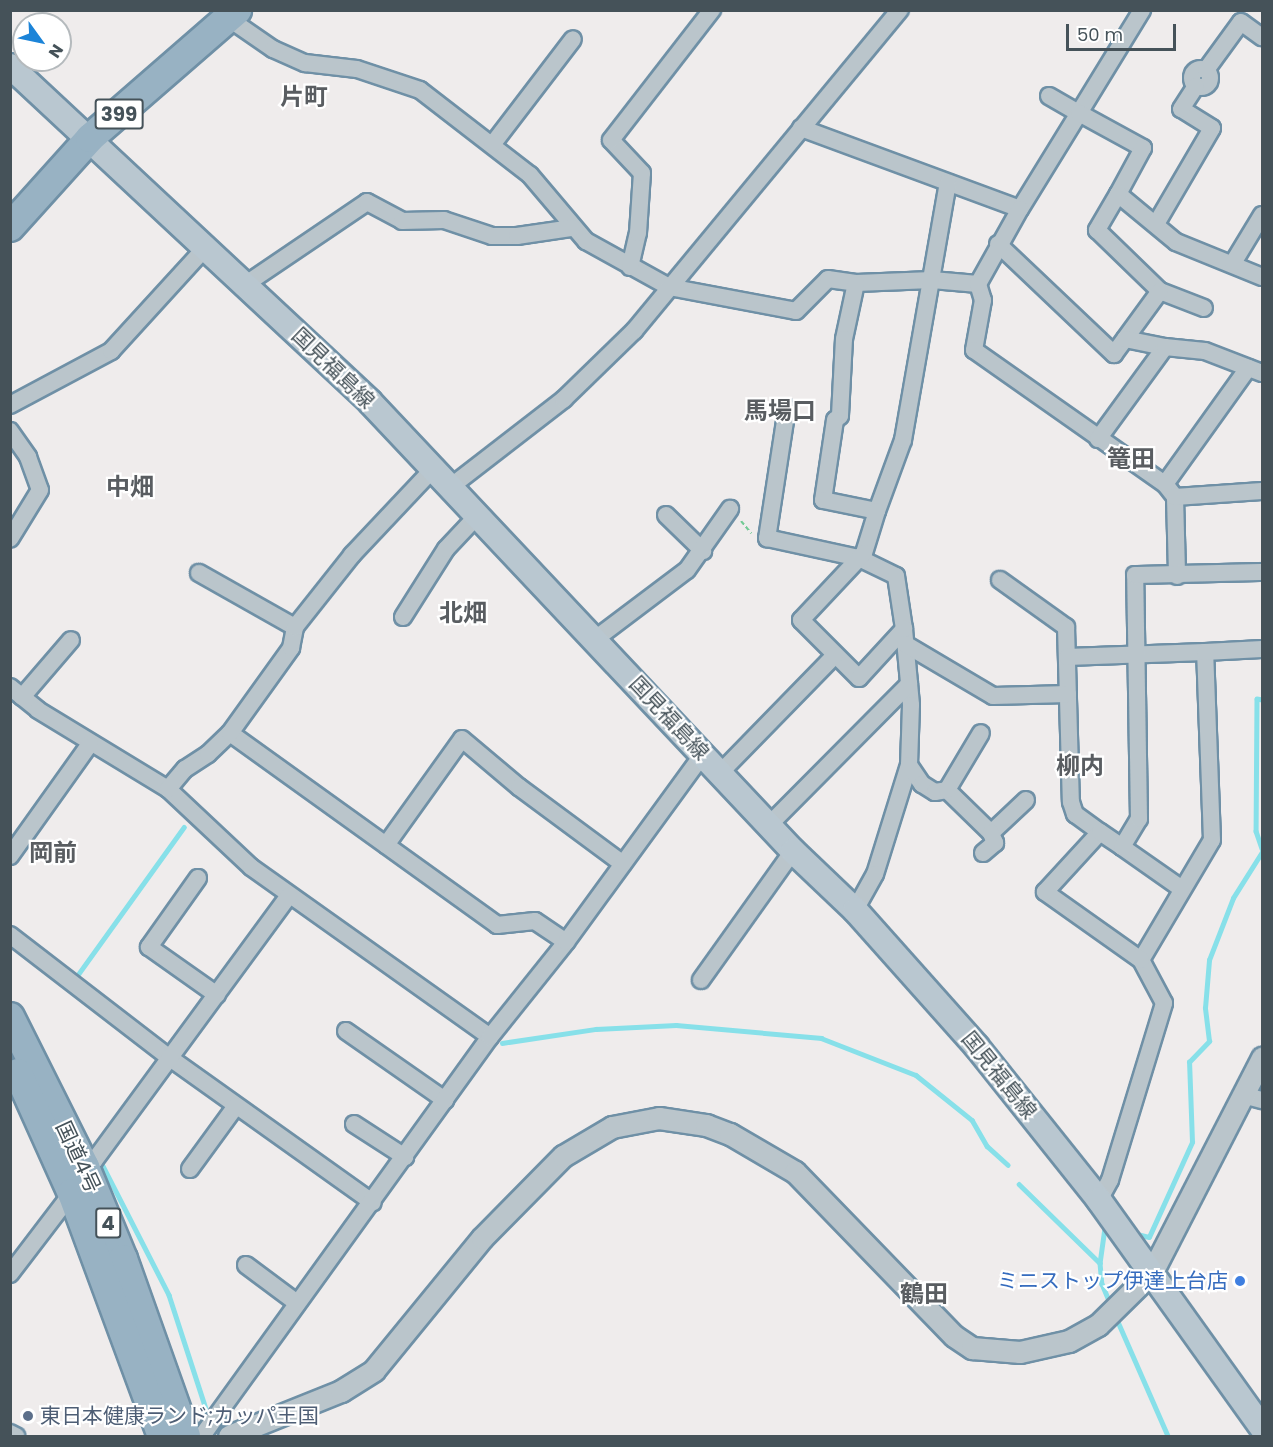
<!DOCTYPE html>
<meta charset="utf-8">
<style>
body{margin:0}
#map{position:relative;width:1273px;height:1447px;overflow:hidden;background:#efecec;font-family:Poppins,"Noto Sans JP",sans-serif}
div>[style]{position:absolute}
[style*='--x']{left:calc(var(--x)*1px);top:calc(var(--y)*1px);width:calc(var(--w)*1px);rotate:calc(var(--a)*1deg)}
.stream>*{height:4.5px;margin:-2.25px;padding:0 2.25px;transform-origin:2.25px;border-radius:2.25px;background:#87e0e9}
.path>*{height:2px;margin-top:-1px;transform-origin:0;background:repeating-linear-gradient(90deg,#73ca95 0 4.5px,transparent 0 7.5px)}
.roads{filter:drop-shadow(2px 0 #6f90a6) drop-shadow(-2px 0 #6f90a6) drop-shadow(0 2px #6f90a6) drop-shadow(0 -2px #6f90a6)}
.minor>*{height:16px;margin:-8px;padding:0 8px;transform-origin:8px;border-radius:8px;background:#bac5cb}
.minor>.ring{margin:-8px;padding:0;box-sizing:content-box;background:none;border:16px solid #bac5cb;border-radius:50%}
.tertiary>*{height:21px;margin:-10.5px;padding:0 10.5px;transform-origin:10.5px;border-radius:10.5px;background:#bac5cb}
.secondary>*{height:24px;margin:-12px;padding:0 12px;transform-origin:12px;border-radius:12px;background:#b9c7d0}
.trunk>*{height:28px;margin:-14px;padding:0 14px;transform-origin:14px;border-radius:14px;background:#98b2c3}
.dots>*{width:16px;height:16px;translate:-50% -50%;box-sizing:border-box;border:3px solid #fff;border-radius:50%}
span{translate:-50% -50%;white-space:nowrap;text-align:center;line-height:1.15;-webkit-text-stroke:4.5px #fff;paint-order:stroke}
.shield-label span{padding:2px 4px;background:#fff;border:2px solid;border-radius:4px;-webkit-text-stroke-width:0}
.shield-label{font-size:20px;color:#455259;font-weight:700}
.street-label{font-size:21px;color:#455259}
.shop-label{font-size:21px;color:#366cbe}
.right{translate:-100% -50%;text-align:right}
.service-label{font-size:21px;color:#4e5e75}
.left{translate:0 -50%;text-align:left}
.quarter-label{font-size:24px;color:#595d61;font-weight:700}
.frame{position:absolute;inset:0;border:12px solid #455259;pointer-events:none}
.north{position:absolute;left:12px;top:12px;width:60px;height:60px;box-sizing:border-box;background:#fff;border:2px solid #b5babd;border-radius:50%;rotate:123deg;font-size:16px;font-weight:700;line-height:24px;text-align:center;color:#455259}
.north::after{content:'';display:block;margin:auto;width:21px;height:27px;background:#1c84d8;clip-path:polygon(50% 0,100% 100%,50% 72%,0 100%)}
.scale{position:absolute;left:1066px;top:24px;width:110px;height:27px;box-sizing:border-box;border:3px solid #455259;border-top:0;padding-left:8px;font-size:18px;line-height:21px;white-space:nowrap;color:#455259;-webkit-text-stroke:4px #fff;paint-order:stroke}
</style>
<div id="map">
<div class="stream">
<i style="--x:1262;--y:700;--w:5;--a:-169"></i>
<i style="--x:1257;--y:699;--w:132;--a:90.4"></i>
<i style="--x:1256;--y:831;--w:18;--a:71"></i>
<i style="--x:74;--y:980;--w:188;--a:-54.3"></i>
<i style="--x:502;--y:1043;--w:95;--a:-8.5"></i>
<i style="--x:596;--y:1029;--w:80;--a:-2.9"></i>
<i style="--x:676;--y:1025;--w:146;--a:5.1"></i>
<i style="--x:821;--y:1038;--w:102;--a:21.3"></i>
<i style="--x:916;--y:1075;--w:72;--a:38.8"></i>
<i style="--x:972;--y:1120;--w:30;--a:60"></i>
<i style="--x:987;--y:1146;--w:28;--a:42"></i>
<i style="--x:100;--y:1160;--w:152;--a:62.9"></i>
<i style="--x:169;--y:1295;--w:126;--a:72"></i>
<i style="--x:1019;--y:1184;--w:113;--a:44.3"></i>
<i style="--x:1105;--y:1228;--w:35;--a:98"></i>
<i style="--x:1100;--y:1263;--w:21;--a:85"></i>
<i style="--x:1102;--y:1284;--w:23;--a:67"></i>
<i style="--x:1137;--y:1234;--w:12;--a:14"></i>
<i style="--x:1149;--y:1237;--w:104;--a:-65.6"></i>
<i style="--x:1192;--y:1142;--w:80;--a:-92.1"></i>
<i style="--x:1189;--y:1062;--w:29;--a:-46"></i>
<i style="--x:1209;--y:1041;--w:33;--a:-97"></i>
<i style="--x:1205;--y:1008;--w:48;--a:-85.2"></i>
<i style="--x:1209;--y:960;--w:66;--a:-68.8"></i>
<i style="--x:1233;--y:898;--w:54;--a:-57.8"></i>
<i style="--x:1115;--y:1315;--w:132;--a:66.3"></i>
</div>
<div class="path">
<i style="--x:741;--y:521;--w:16;--a:50"></i>
</div>
<div class="roads">
<div class="minor">
<i style="--x:228;--y:18;--w:55;--a:34.6"></i>
<i style="--x:273;--y:49;--w:35;--a:24"></i>
<i style="--x:305;--y:63;--w:52;--a:6.6"></i>
<i style="--x:357;--y:69;--w:66;--a:18.4"></i>
<i style="--x:420;--y:90;--w:139;--a:37.7"></i>
<i style="--x:530;--y:175;--w:87;--a:49.7"></i>
<i style="--x:586;--y:241;--w:95;--a:29"></i>
<i style="--x:669;--y:287;--w:129;--a:10.7"></i>
<i style="--x:796;--y:311;--w:45;--a:-45"></i>
<i style="--x:828;--y:279;--w:28;--a:8"></i>
<i style="--x:856;--y:283;--w:76;--a:-2.3"></i>
<i style="--x:932;--y:280;--w:46;--a:5"></i>
<i style="--x:978;--y:284;--w:17;--a:73"></i>
<i style="--x:983;--y:300;--w:51;--a:100.2"></i>
<i style="--x:974;--y:350;--w:233;--a:35.1"></i>
<i style="--x:1165;--y:484;--w:16;--a:52"></i>
<i style="--x:1175;--y:497;--w:79;--a:88.5"></i>
<i class="ring" style="left:1192px;top:69px;width:2px;height:2px"></i>
<i style="--x:1206;--y:70;--w:59;--a:-53.9"></i>
<i style="--x:1241;--y:22;--w:26;--a:36"></i>
<i style="--x:1049;--y:96;--w:34;--a:30"></i>
<i style="--x:1079;--y:113;--w:121;--a:-58.5"></i>
<i style="--x:801;--y:128;--w:233;--a:20.3"></i>
<i style="--x:1020;--y:209;--w:113;--a:-58.4"></i>
<i style="--x:1079;--y:113;--w:73;--a:28.7"></i>
<i style="--x:1143;--y:148;--w:52;--a:118.5"></i>
<i style="--x:1118;--y:194;--w:75;--a:39.6"></i>
<i style="--x:1176;--y:242;--w:93;--a:22.1"></i>
<i style="--x:492;--y:145;--w:133;--a:-52.6"></i>
<i style="--x:1118;--y:194;--w:42;--a:120.3"></i>
<i style="--x:1097;--y:230;--w:88;--a:44.1"></i>
<i style="--x:1160;--y:291;--w:47;--a:21.1"></i>
<i style="--x:1156;--y:224;--w:111;--a:-59.7"></i>
<i style="--x:1212;--y:128;--w:36;--a:-148"></i>
<i style="--x:1181;--y:109;--w:27;--a:-57"></i>
<i style="--x:998;--y:244;--w:160;--a:43.5"></i>
<i style="--x:1114;--y:354;--w:78;--a:-53.9"></i>
<i style="--x:1233;--y:263;--w:56;--a:-58.9"></i>
<i style="--x:630;--y:267;--w:35;--a:-77"></i>
<i style="--x:638;--y:233;--w:60;--a:-86.2"></i>
<i style="--x:642;--y:173;--w:45;--a:-133.2"></i>
<i style="--x:611;--y:140;--w:165;--a:-52.2"></i>
<i style="--x:856;--y:283;--w:57;--a:102.1"></i>
<i style="--x:844;--y:339;--w:77;--a:93"></i>
<i style="--x:840;--y:416;--w:6;--a:141"></i>
<i style="--x:835;--y:420;--w:81;--a:98.5"></i>
<i style="--x:823;--y:500;--w:55;--a:11.5"></i>
<i style="--x:877;--y:511;--w:76;--a:-69.9"></i>
<i style="--x:903;--y:440;--w:261;--a:-80.1"></i>
<i style="--x:246;--y:284;--w:146;--a:-34.1"></i>
<i style="--x:367;--y:202;--w:40;--a:28"></i>
<i style="--x:402;--y:221;--w:42;--a:-1.4"></i>
<i style="--x:444;--y:220;--w:51;--a:18.4"></i>
<i style="--x:492;--y:236;--w:25;--a:0"></i>
<i style="--x:517;--y:236;--w:56;--a:-8.3"></i>
<i style="--x:978;--y:284;--w:86;--a:-60.8"></i>
<i style="--x:1125;--y:339;--w:41;--a:11.3"></i>
<i style="--x:10;--y:405;--w:115;--a:-28.1"></i>
<i style="--x:111;--y:351;--w:139;--a:-47.6"></i>
<i style="--x:787;--y:408;--w:132;--a:98.7"></i>
<i style="--x:767;--y:538;--w:94;--a:12.3"></i>
<i style="--x:859;--y:558;--w:41;--a:25.9"></i>
<i style="--x:896;--y:576;--w:54;--a:81.4"></i>
<i style="--x:904;--y:629;--w:76;--a:84.7"></i>
<i style="--x:911;--y:705;--w:60;--a:91.9"></i>
<i style="--x:909;--y:765;--w:114;--a:107.3"></i>
<i style="--x:875;--y:874;--w:41;--a:119.1"></i>
<i style="--x:10;--y:431;--w:32;--a:55"></i>
<i style="--x:28;--y:457;--w:35;--a:70"></i>
<i style="--x:40;--y:490;--w:57;--a:121.5"></i>
<i style="--x:1098;--y:439;--w:114;--a:-53.9"></i>
<i style="--x:1165;--y:347;--w:40;--a:5.7"></i>
<i style="--x:1205;--y:351;--w:61;--a:21.1"></i>
<i style="--x:1165;--y:484;--w:143;--a:-54.4"></i>
<i style="--x:449;--y:488;--w:145;--a:-37.7"></i>
<i style="--x:564;--y:399;--w:98;--a:-44.2"></i>
<i style="--x:634;--y:331;--w:417;--a:-50.4"></i>
<i style="--x:1175;--y:497;--w:87;--a:-3.9"></i>
<i style="--x:877;--y:511;--w:44;--a:107.2"></i>
<i style="--x:864;--y:553;--w:92;--a:133.2"></i>
<i style="--x:801;--y:620;--w:82;--a:45"></i>
<i style="--x:859;--y:678;--w:67;--a:-47.4"></i>
<i style="--x:666;--y:515;--w:52;--a:44.2"></i>
<i style="--x:199;--y:573;--w:110;--a:29.4"></i>
<i style="--x:1000;--y:580;--w:81;--a:35.5"></i>
<i style="--x:1066;--y:627;--w:175;--a:88.4"></i>
<i style="--x:1071;--y:802;--w:13;--a:72"></i>
<i style="--x:1075;--y:814;--w:31;--a:36"></i>
<i style="--x:403;--y:617;--w:80;--a:-57.7"></i>
<i style="--x:446;--y:549;--w:45;--a:-46.8"></i>
<i style="--x:594;--y:640;--w:116;--a:-37"></i>
<i style="--x:687;--y:570;--w:75;--a:-54.8"></i>
<i style="--x:905;--y:644;--w:102;--a:30.6"></i>
<i style="--x:993;--y:696;--w:75;--a:-1.5"></i>
<i style="--x:1067;--y:657;--w:138;--a:-2.1"></i>
<i style="--x:10;--y:687;--w:36;--a:39"></i>
<i style="--x:38;--y:710;--w:152;--a:31.3"></i>
<i style="--x:168;--y:789;--w:114;--a:43.2"></i>
<i style="--x:251;--y:867;--w:293;--a:35.4"></i>
<i style="--x:22;--y:697;--w:75;--a:-49.3"></i>
<i style="--x:230;--y:733;--w:329;--a:35.7"></i>
<i style="--x:497;--y:925;--w:38;--a:-6"></i>
<i style="--x:535;--y:921;--w:37;--a:34"></i>
<i style="--x:909;--y:765;--w:23;--a:56"></i>
<i style="--x:922;--y:784;--w:15;--a:32"></i>
<i style="--x:935;--y:792;--w:12;--a:-9"></i>
<i style="--x:947;--y:790;--w:62;--a:44.3"></i>
<i style="--x:991;--y:833;--w:48;--a:-43.3"></i>
<i style="--x:720;--y:773;--w:165;--a:-45.7"></i>
<i style="--x:168;--y:789;--w:26;--a:-50"></i>
<i style="--x:185;--y:769;--w:27;--a:-33"></i>
<i style="--x:208;--y:754;--w:30;--a:-44"></i>
<i style="--x:230;--y:733;--w:105;--a:-54.3"></i>
<i style="--x:291;--y:648;--w:21;--a:-79"></i>
<i style="--x:295;--y:627;--w:92;--a:-51.6"></i>
<i style="--x:352;--y:555;--w:117;--a:-46.7"></i>
<i style="--x:947;--y:790;--w:66;--a:-59.2"></i>
<i style="--x:769;--y:825;--w:199;--a:-45.2"></i>
<i style="--x:386;--y:845;--w:130;--a:-54.4"></i>
<i style="--x:462;--y:739;--w:75;--a:40.1"></i>
<i style="--x:519;--y:787;--w:129;--a:36.5"></i>
<i style="--x:1122;--y:847;--w:73;--a:35"></i>
<i style="--x:983;--y:853;--w:16;--a:-40"></i>
<i style="--x:995;--y:843;--w:11;--a:-112"></i>
<i style="--x:10;--y:856;--w:138;--a:-54.5"></i>
<i style="--x:198;--y:878;--w:85;--a:125.4"></i>
<i style="--x:149;--y:947;--w:83;--a:35.2"></i>
<i style="--x:10;--y:935;--w:202;--a:37.6"></i>
<i style="--x:170;--y:1058;--w:249;--a:35.5"></i>
<i style="--x:1141;--y:960;--w:139;--a:-59.4"></i>
<i style="--x:1212;--y:840;--w:188;--a:-92.1"></i>
<i style="--x:1205;--y:652;--w:57;--a:-3"></i>
<i style="--x:701;--y:980;--w:158;--a:-54.5"></i>
<i style="--x:346;--y:1031;--w:121;--a:34.9"></i>
<i style="--x:1243;--y:1095;--w:20;--a:15"></i>
<i style="--x:354;--y:1124;--w:61;--a:32.9"></i>
<i style="--x:85;--y:1167;--w:11;--a:-34"></i>
<i style="--x:94;--y:1161;--w:329;--a:-53.7"></i>
<i style="--x:190;--y:1169;--w:78;--a:-53.9"></i>
<i style="--x:1099;--y:1200;--w:23;--a:-61"></i>
<i style="--x:1110;--y:1180;--w:185;--a:-73"></i>
<i style="--x:1164;--y:1003;--w:49;--a:-118.1"></i>
<i style="--x:1141;--y:960;--w:118;--a:-144.7"></i>
<i style="--x:1045;--y:892;--w:81;--a:-47.5"></i>
<i style="--x:1100;--y:832;--w:27;--a:34"></i>
<i style="--x:1122;--y:847;--w:33;--a:-59"></i>
<i style="--x:1139;--y:819;--w:244;--a:-90.9"></i>
<i style="--x:1135;--y:575;--w:127;--a:-1.4"></i>
<i style="--x:246;--y:1265;--w:64;--a:36.7"></i>
<i style="--x:10;--y:1274;--w:102;--a:-52.6"></i>
<i style="--x:10;--y:1433;--w:7;--a:27"></i>
<i style="--x:202;--y:1436;--w:492;--a:-54.2"></i>
<i style="--x:490;--y:1037;--w:122;--a:-51.3"></i>
<i style="--x:566;--y:942;--w:233;--a:-53.9"></i>
</div>
<div class="tertiary">
<i style="--x:229;--y:1436;--w:121;--a:-21.9"></i>
<i style="--x:341;--y:1391;--w:39;--a:-32"></i>
<i style="--x:374;--y:1370;--w:171;--a:-50.7"></i>
<i style="--x:482;--y:1238;--w:115;--a:-45.4"></i>
<i style="--x:563;--y:1156;--w:57;--a:-30.6"></i>
<i style="--x:612;--y:1127;--w:48;--a:-10.8"></i>
<i style="--x:659;--y:1118;--w:48;--a:8.5"></i>
<i style="--x:706;--y:1125;--w:26;--a:21"></i>
<i style="--x:730;--y:1134;--w:75;--a:30.3"></i>
<i style="--x:795;--y:1172;--w:228;--a:45.9"></i>
<i style="--x:954;--y:1336;--w:22;--a:34"></i>
<i style="--x:972;--y:1348;--w:48;--a:4.8"></i>
<i style="--x:1020;--y:1352;--w:50;--a:-12.7"></i>
<i style="--x:1069;--y:1341;--w:33;--a:-29"></i>
<i style="--x:1098;--y:1325;--w:76;--a:-44.5"></i>
<i style="--x:1152;--y:1272;--w:241;--a:-62.8"></i>
</div>
<div class="secondary">
<i style="--x:10;--y:66;--w:492;--a:43"></i>
<i style="--x:370;--y:402;--w:617;--a:46.71"></i>
<i style="--x:793;--y:851;--w:86;--a:43.6"></i>
<i style="--x:855;--y:910;--w:183;--a:48.3"></i>
<i style="--x:977;--y:1047;--w:196;--a:51.4"></i>
<i style="--x:1099;--y:1200;--w:280;--a:54.4"></i>
</div>
<div class="trunk">
<i style="--x:10;--y:227;--w:120;--a:-48"></i>
<i style="--x:90;--y:138;--w:195;--a:-41"></i>
<i style="--x:10;--y:1017;--w:168;--a:63.4"></i>
<i style="--x:85;--y:1167;--w:100;--a:67.6"></i>
<i style="--x:123;--y:1259;--w:188;--a:70.4"></i>
<i style="--x:18;--y:1073;--w:132;--a:65.8"></i>
<i style="--x:72;--y:1193;--w:259;--a:69.7"></i>
</div>
</div>
<div class="dots">
<i style="left:1240px;top:1281px;background:#3f7fe0"></i>
<i style="left:28px;top:1416px;background:#5c6f8a"></i>
</div>
<div class="shield-label">
<span style="left:119px;top:114px">399</span>
<span style="left:108px;top:1223px">4</span>
</div>
<div class="street-label">
<span style="left:333px;top:368px;rotate:44deg">国見福島線</span>
<span style="left:669px;top:718px;rotate:47deg">国見福島線</span>
<span style="left:999px;top:1075px;rotate:51deg">国見福島線</span>
<span style="left:78px;top:1157px;rotate:65deg">国道4号</span>
</div>
<div class="shop-label">
<span class="right" style="left:1228px;top:1281px">ミニストップ伊達上台店</span>
</div>
<div class="service-label">
<span class="left" style="left:40px;top:1416px">東日本健康ランド;カッパ王国</span>
</div>
<div class="quarter-label">
<span style="left:304px;top:97px">片町</span>
<span style="left:780px;top:411px">馬場口</span>
<span style="left:1131px;top:459px">篭田</span>
<span style="left:130px;top:487px">中畑</span>
<span style="left:463px;top:613px">北畑</span>
<span style="left:1080px;top:766px">柳内</span>
<span style="left:53px;top:853px">岡前</span>
<span style="left:924px;top:1294px">鶴田</span>
</div>
<div class="frame"></div>
<div class="north">N</div>
<div class="scale">50 m</div>
</div>
